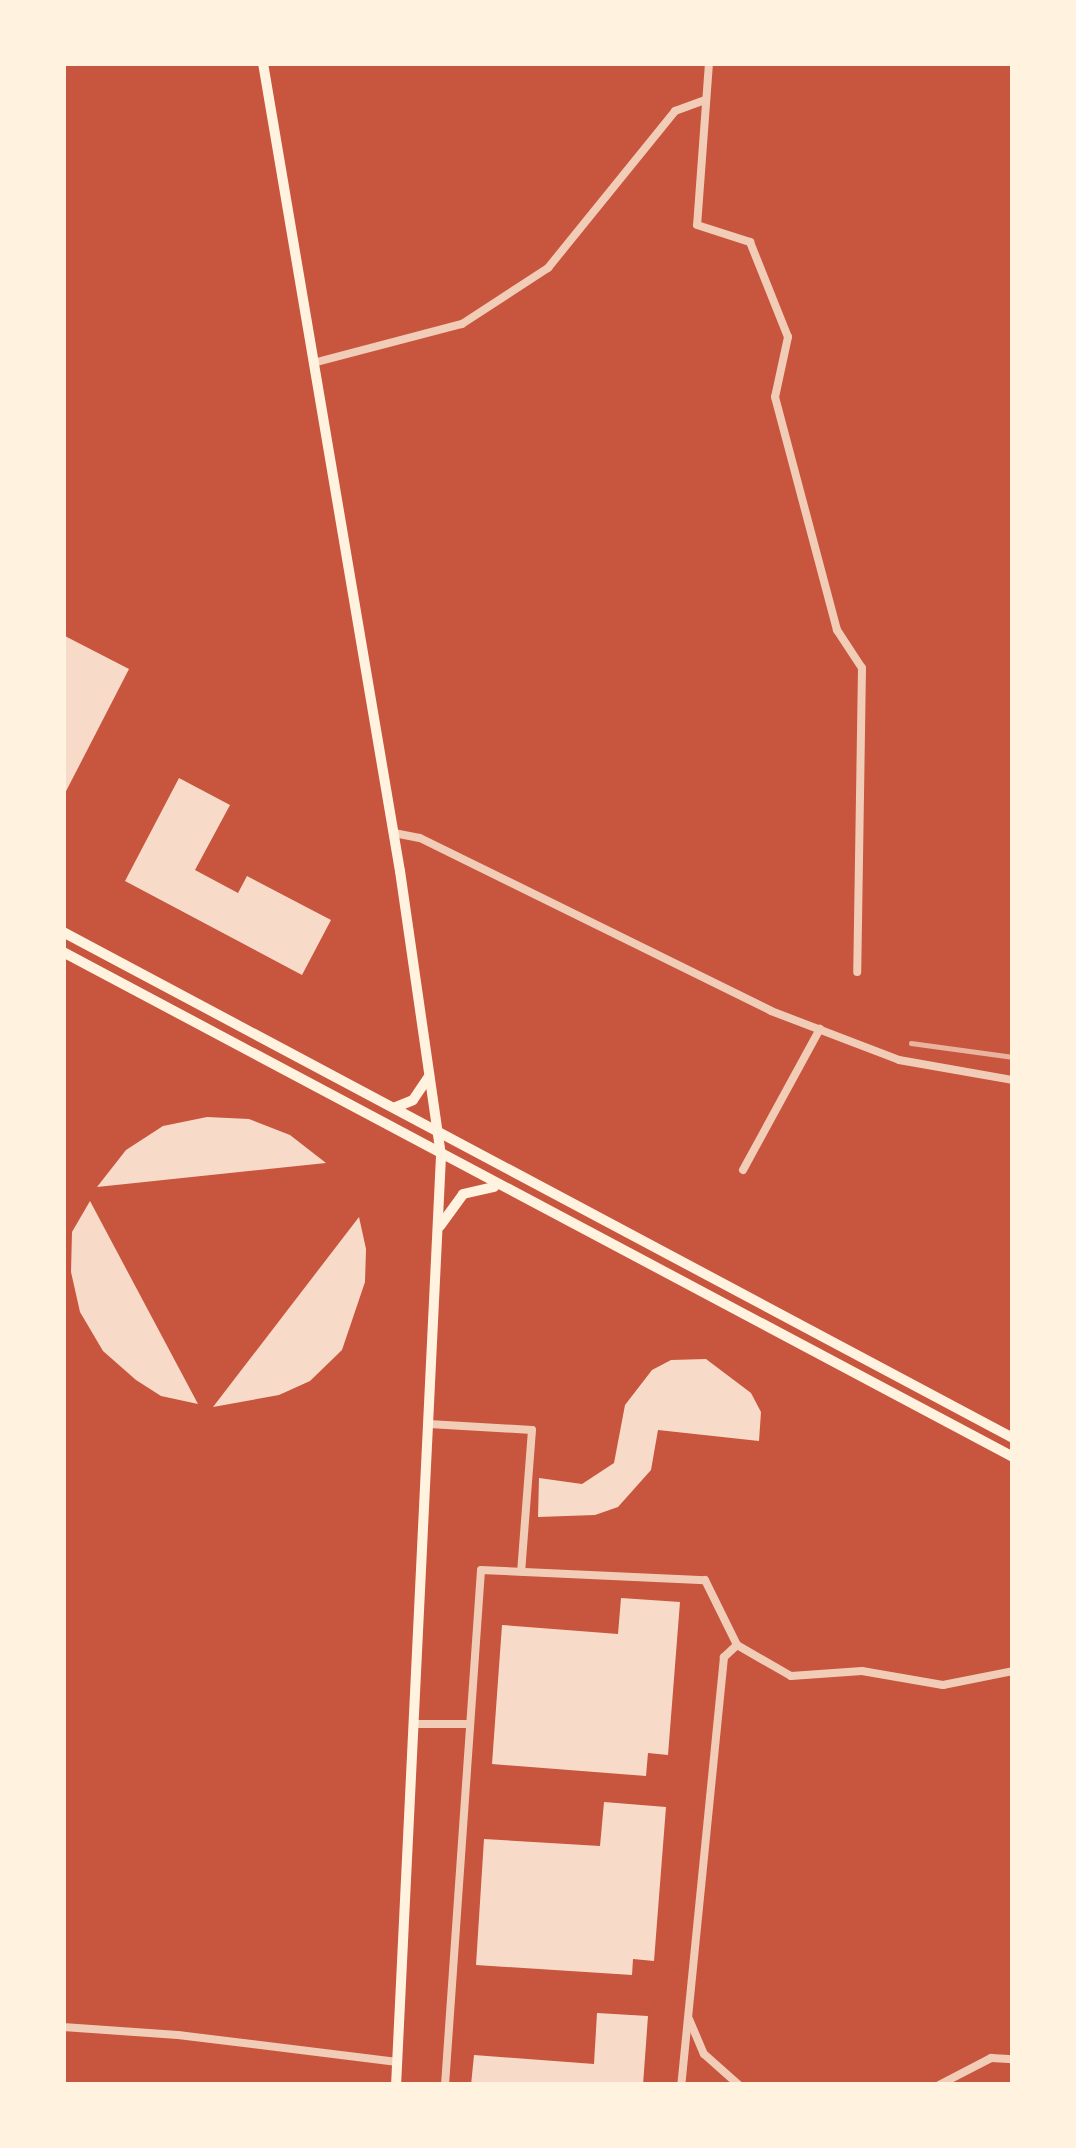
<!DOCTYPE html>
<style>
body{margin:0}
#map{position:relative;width:1076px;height:2148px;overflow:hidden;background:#c8553d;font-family:Manrope,sans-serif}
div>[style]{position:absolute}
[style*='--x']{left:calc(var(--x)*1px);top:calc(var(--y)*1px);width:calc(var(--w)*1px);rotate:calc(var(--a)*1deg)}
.building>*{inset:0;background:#f7dbc8}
.minor>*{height:8px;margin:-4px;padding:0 4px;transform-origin:4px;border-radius:4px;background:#f1ccb7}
.secondary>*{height:10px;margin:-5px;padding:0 5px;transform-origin:5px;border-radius:5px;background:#fff3e0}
.rail>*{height:4.5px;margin:-2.25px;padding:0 2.25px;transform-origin:2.25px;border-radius:2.25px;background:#e9b49f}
span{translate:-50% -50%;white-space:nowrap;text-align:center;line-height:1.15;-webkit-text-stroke:9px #fff3e0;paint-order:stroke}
.frame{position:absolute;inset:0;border:66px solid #fff3e0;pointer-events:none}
</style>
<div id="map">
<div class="building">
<i style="clip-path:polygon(63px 635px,129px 669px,63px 797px)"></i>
<i style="clip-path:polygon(179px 778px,230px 805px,195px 870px,238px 893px,247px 876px,331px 920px,302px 975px,125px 881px)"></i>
<i style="clip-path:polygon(207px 1117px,249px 1119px,290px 1135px,326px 1163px,97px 1187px,126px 1150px,163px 1126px)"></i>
<i style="clip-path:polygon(90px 1201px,198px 1404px,161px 1396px,136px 1380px,103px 1351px,80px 1312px,71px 1272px,72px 1232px)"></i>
<i style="clip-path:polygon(359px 1217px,366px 1249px,365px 1282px,342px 1350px,310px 1381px,279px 1395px,213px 1407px)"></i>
<i style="clip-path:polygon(706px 1359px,751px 1393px,761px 1412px,759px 1441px,658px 1430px,651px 1470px,618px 1507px,595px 1515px,538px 1517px,539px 1478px,582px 1484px,614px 1463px,625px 1405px,652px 1370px,671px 1360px)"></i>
<i style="clip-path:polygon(621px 1598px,680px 1602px,668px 1755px,648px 1753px,646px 1776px,492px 1764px,502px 1625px,618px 1634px)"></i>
<i style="clip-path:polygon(604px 1802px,666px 1807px,654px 1961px,633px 1959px,632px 1975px,476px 1965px,484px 1839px,600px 1846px)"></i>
<i style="clip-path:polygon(597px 2013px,648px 2016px,643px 2085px,471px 2085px,474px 2055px,594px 2064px)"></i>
</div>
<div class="minor">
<i style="--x:709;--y:63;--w:162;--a:94.2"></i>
<i style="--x:697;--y:225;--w:56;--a:17.8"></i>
<i style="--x:750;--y:242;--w:102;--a:68.2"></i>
<i style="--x:788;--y:337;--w:61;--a:102.2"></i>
<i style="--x:775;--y:397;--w:241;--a:75.1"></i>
<i style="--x:837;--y:630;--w:45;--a:56.7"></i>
<i style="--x:862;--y:668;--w:304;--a:90.9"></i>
<i style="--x:313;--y:363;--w:154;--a:-14.7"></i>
<i style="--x:462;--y:324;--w:103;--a:-33.1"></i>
<i style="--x:548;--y:268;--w:202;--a:-51"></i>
<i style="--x:675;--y:111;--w:32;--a:-20"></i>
<i style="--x:394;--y:833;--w:26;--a:11"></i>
<i style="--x:420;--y:838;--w:391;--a:26.2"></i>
<i style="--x:771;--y:1011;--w:137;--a:20.9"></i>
<i style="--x:899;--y:1060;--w:116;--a:10"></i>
<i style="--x:743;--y:1170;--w:161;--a:-61.4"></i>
<i style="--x:429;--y:1424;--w:103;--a:3.3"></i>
<i style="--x:532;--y:1430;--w:142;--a:94.4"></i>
<i style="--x:737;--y:1645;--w:62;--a:29.9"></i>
<i style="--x:791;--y:1676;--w:71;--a:-4"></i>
<i style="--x:862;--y:1671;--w:82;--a:9.8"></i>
<i style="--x:943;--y:1685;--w:71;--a:-11.3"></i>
<i style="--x:414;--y:1724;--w:56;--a:0"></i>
<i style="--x:689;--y:2019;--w:38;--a:67"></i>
<i style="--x:704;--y:2054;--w:47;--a:41.5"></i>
<i style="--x:63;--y:2027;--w:115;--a:4"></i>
<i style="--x:178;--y:2035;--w:221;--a:7"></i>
<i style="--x:445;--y:2085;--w:516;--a:-86"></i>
<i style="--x:481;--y:1570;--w:224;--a:2.6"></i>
<i style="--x:705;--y:1580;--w:72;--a:63.8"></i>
<i style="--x:737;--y:1645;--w:18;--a:137"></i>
<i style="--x:724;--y:1657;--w:430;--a:95.7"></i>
<i style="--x:939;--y:2085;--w:59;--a:-27.4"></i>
<i style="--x:991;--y:2058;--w:22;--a:3"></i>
</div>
<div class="secondary">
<i style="--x:263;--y:63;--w:820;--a:80.38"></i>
<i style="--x:400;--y:871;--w:288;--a:81.8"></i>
<i style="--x:441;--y:1156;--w:930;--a:92.77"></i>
<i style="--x:63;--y:932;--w:1076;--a:28.04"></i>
<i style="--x:63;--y:952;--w:1076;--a:27.99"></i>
<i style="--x:396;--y:1107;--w:18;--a:-22"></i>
<i style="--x:413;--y:1100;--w:29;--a:-56"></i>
<i style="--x:440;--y:1226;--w:39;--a:-54"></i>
<i style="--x:463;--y:1194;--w:32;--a:-13"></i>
</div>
<div class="rail">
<i style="--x:911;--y:1043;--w:103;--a:7.8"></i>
</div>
<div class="frame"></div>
</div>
